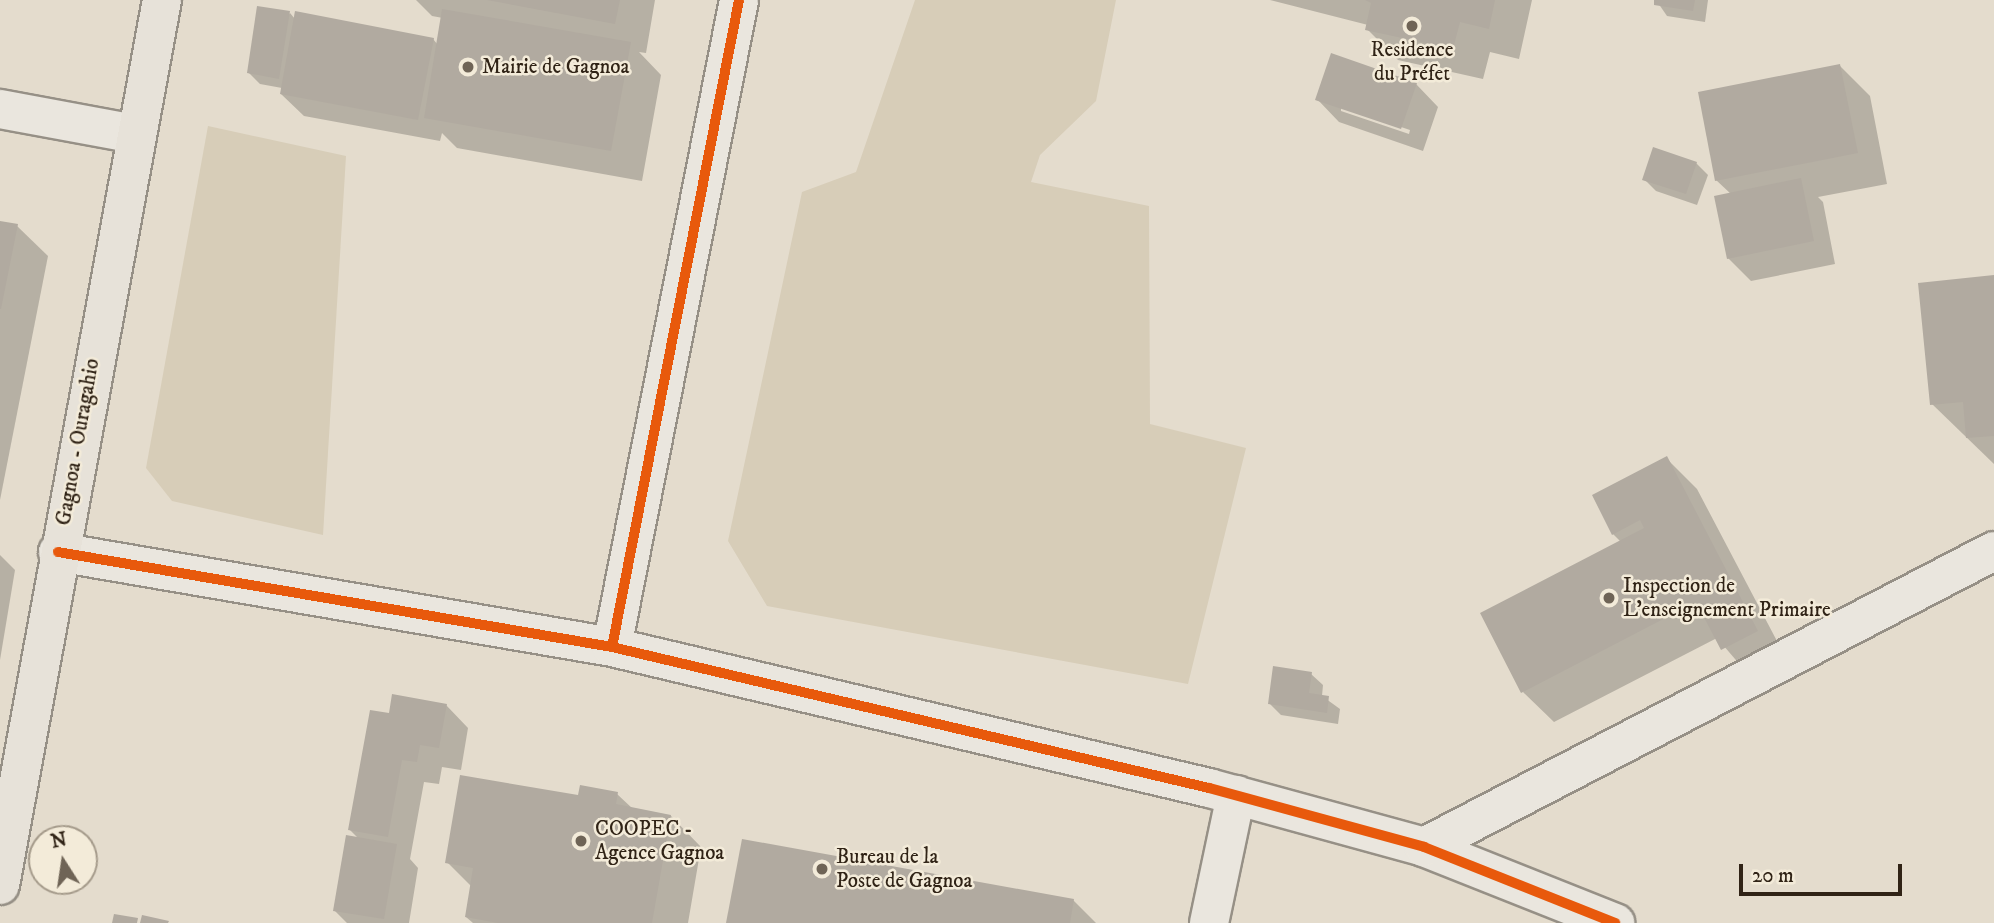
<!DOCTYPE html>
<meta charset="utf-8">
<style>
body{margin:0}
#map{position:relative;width:1994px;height:923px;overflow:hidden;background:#e4dccd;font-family:"IM FELL DW Pica",serif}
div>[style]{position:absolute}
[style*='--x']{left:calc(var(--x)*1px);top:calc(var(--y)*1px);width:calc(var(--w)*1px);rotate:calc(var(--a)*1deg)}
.green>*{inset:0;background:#d7cdb8}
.shadow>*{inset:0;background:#0003}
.building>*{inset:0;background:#b1aaa0}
.roads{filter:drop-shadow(2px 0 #969086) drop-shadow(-2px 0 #969086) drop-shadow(0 2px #969086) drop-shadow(0 -2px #969086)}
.minor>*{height:38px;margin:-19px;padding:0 19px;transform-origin:19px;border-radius:19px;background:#eae6de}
.major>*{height:38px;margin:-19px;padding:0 19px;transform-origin:19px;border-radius:19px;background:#e7e2d9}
.cycleway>*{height:10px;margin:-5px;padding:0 5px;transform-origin:5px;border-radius:5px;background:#e8590c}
.dots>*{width:19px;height:19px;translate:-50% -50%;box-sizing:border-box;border:4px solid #f3ebd9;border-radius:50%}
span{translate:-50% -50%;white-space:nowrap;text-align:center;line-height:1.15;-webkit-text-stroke:5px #f3ebd9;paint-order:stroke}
.poi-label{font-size:21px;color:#302316}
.left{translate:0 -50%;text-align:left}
.street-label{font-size:21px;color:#302316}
.north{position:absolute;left:28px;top:825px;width:70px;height:70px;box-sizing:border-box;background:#f3ebd9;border:2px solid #a59b8b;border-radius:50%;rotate:348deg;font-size:19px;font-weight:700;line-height:28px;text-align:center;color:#302316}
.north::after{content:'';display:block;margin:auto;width:24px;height:32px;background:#6f6456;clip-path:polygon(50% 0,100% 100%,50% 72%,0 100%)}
.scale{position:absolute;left:1739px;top:864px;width:163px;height:32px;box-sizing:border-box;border:4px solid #302316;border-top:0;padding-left:9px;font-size:21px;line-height:24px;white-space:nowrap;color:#302316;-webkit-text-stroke:5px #f3ebd9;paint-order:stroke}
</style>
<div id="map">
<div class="green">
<i style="clip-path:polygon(915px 0,1116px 0,1096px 101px,1040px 155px,1031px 182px,1149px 206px,1150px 424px,1246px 448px,1188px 684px,767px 606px,728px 541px,802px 192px,856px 172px)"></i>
<i style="clip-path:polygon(208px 126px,346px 156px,323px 535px,172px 501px,146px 468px)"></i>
</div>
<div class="shadow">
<i style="clip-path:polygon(416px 0,655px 0,646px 53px,639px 52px,661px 75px,642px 181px,457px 148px,442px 133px,440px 141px,304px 116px,281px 94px,282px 88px,260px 84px,248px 72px,290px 13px,295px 19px,433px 39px,438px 45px,443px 18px,432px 16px)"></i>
<i style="clip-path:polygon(1270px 0,1532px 0,1519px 59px,1490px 52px,1483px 79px,1398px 60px,1367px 29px,1368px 25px)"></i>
<i style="clip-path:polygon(1656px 0,1708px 0,1705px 22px,1667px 16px)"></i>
<i style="clip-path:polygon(1839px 65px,1870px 96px,1887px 184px,1818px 197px,1823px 202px,1835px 264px,1751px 281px,1728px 258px,1731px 194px,1716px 180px)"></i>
<i style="clip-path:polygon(evenodd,1416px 84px,1438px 107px,1423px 151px,1339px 122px,1317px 99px,1416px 84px,1341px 107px,1410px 130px,1409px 134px,1341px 111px,1341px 107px)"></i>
<i style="clip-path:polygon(1696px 163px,1708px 175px,1697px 205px,1656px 191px,1644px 179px)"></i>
<i style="clip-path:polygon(0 222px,17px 226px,48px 256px,0 500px)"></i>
<i style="clip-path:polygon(1994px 277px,1994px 464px,1932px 404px)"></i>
<i style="clip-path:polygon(1666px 458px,1697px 489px,1788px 662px,1753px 680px,1717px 638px,1554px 722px,1523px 692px,1621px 542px,1613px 534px)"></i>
<i style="clip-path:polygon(0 555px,15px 570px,0 660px)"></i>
<i style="clip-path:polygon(1311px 674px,1323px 685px,1322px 696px,1340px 709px,1338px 724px,1281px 715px,1270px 704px)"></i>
<i style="clip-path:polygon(446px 705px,468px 728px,461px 770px,442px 767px,439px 784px,424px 782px,410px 859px,418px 868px,409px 923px,347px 923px,335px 911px,359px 839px,350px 830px,390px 715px)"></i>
<i style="clip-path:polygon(617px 794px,633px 809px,671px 816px,701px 847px,688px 923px,473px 923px,466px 917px,472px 887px,447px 862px,580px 797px)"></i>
<i style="clip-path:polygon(1073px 900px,1096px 923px,728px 923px)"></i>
</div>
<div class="building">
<i style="clip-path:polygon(487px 0,620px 0,615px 24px)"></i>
<i style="clip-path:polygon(1365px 0,1495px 0,1489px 29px,1460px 22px,1453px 49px,1365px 30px,1371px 3px)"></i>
<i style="clip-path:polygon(1654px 0,1695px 0,1693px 11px,1654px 5px)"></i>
<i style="clip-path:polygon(257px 6px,290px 11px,279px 79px,247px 73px)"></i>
<i style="clip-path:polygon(442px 9px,631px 42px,611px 151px,424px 118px)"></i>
<i style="clip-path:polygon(295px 11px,434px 38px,418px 120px,280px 94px)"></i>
<i style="clip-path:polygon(1331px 53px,1417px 83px,1401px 129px,1315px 100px)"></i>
<i style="clip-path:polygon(1840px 64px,1858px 153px,1715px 181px,1698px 92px)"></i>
<i style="clip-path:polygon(1653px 147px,1697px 162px,1686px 194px,1642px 180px)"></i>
<i style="clip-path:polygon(1801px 178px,1814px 241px,1727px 259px,1714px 196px)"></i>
<i style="clip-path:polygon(0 221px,18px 224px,1px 309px,0 309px)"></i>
<i style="clip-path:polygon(1994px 275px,1994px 436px,1966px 438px,1963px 402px,1930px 405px,1918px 283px)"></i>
<i style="clip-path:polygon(1667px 456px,1758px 631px,1721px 650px,1696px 602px,1521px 693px,1480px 613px,1644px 528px,1640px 520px,1612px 535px,1592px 495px)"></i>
<i style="clip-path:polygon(1273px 666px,1312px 672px,1309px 693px,1329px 696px,1327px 713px,1268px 704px)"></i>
<i style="clip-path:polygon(392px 694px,447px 704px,439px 748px,420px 745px,417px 762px,402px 760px,388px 837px,348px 830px,370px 710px,389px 713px)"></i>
<i style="clip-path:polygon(460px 775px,578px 795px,580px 785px,618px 792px,616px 804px,671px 815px,652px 923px,498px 923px,465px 917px,473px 868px,445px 863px)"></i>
<i style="clip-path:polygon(346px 835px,397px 844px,384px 919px,333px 911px)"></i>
<i style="clip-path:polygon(742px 839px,1074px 899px,1070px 923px,726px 923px)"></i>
<i style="clip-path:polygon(114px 914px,138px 918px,137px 923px,112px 923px)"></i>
<i style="clip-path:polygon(142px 915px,169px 921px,168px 923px,140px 923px)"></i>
</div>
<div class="roads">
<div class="minor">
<i style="--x:0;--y:109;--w:137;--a:10.5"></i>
<i style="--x:58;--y:552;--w:562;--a:9.73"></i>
<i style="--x:612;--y:647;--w:613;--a:13.29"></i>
<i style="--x:1209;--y:788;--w:223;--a:15.3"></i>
<i style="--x:1424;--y:847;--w:206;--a:21.7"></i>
<i style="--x:612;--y:647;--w:659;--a:-78.89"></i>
<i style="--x:1424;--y:847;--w:642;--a:-27.44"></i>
<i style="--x:1209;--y:923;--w:131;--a:-78.1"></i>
</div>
<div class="major">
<i style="--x:0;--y:885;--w:900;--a:-79.63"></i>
</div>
</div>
<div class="cycleway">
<i style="--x:58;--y:552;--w:562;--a:9.73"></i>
<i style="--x:612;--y:647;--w:613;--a:13.29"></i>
<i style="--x:1209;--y:788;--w:223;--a:15.3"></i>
<i style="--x:1424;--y:847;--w:206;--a:21.7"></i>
<i style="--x:612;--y:647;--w:659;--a:-78.89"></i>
</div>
<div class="dots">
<i style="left:1412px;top:26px;background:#6f6456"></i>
<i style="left:468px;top:67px;background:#6f6456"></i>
<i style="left:1609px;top:598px;background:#6f6456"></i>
<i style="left:581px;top:841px;background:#6f6456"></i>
<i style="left:822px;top:869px;background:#6f6456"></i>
</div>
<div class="poi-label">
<span style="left:1412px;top:62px">Residence<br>du Préfet</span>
<span class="left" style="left:482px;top:67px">Mairie de Gagnoa</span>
<span class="left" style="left:1623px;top:598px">Inspection de<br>L'enseignement Primaire</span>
<span class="left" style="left:595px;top:841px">COOPEC -<br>Agence Gagnoa</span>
<span class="left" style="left:836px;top:869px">Bureau de la<br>Poste de Gagnoa</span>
</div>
<div class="street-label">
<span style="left:78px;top:442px;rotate:-80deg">Gagnoa - Ouragahio</span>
</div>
<div class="north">N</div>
<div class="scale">20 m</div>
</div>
